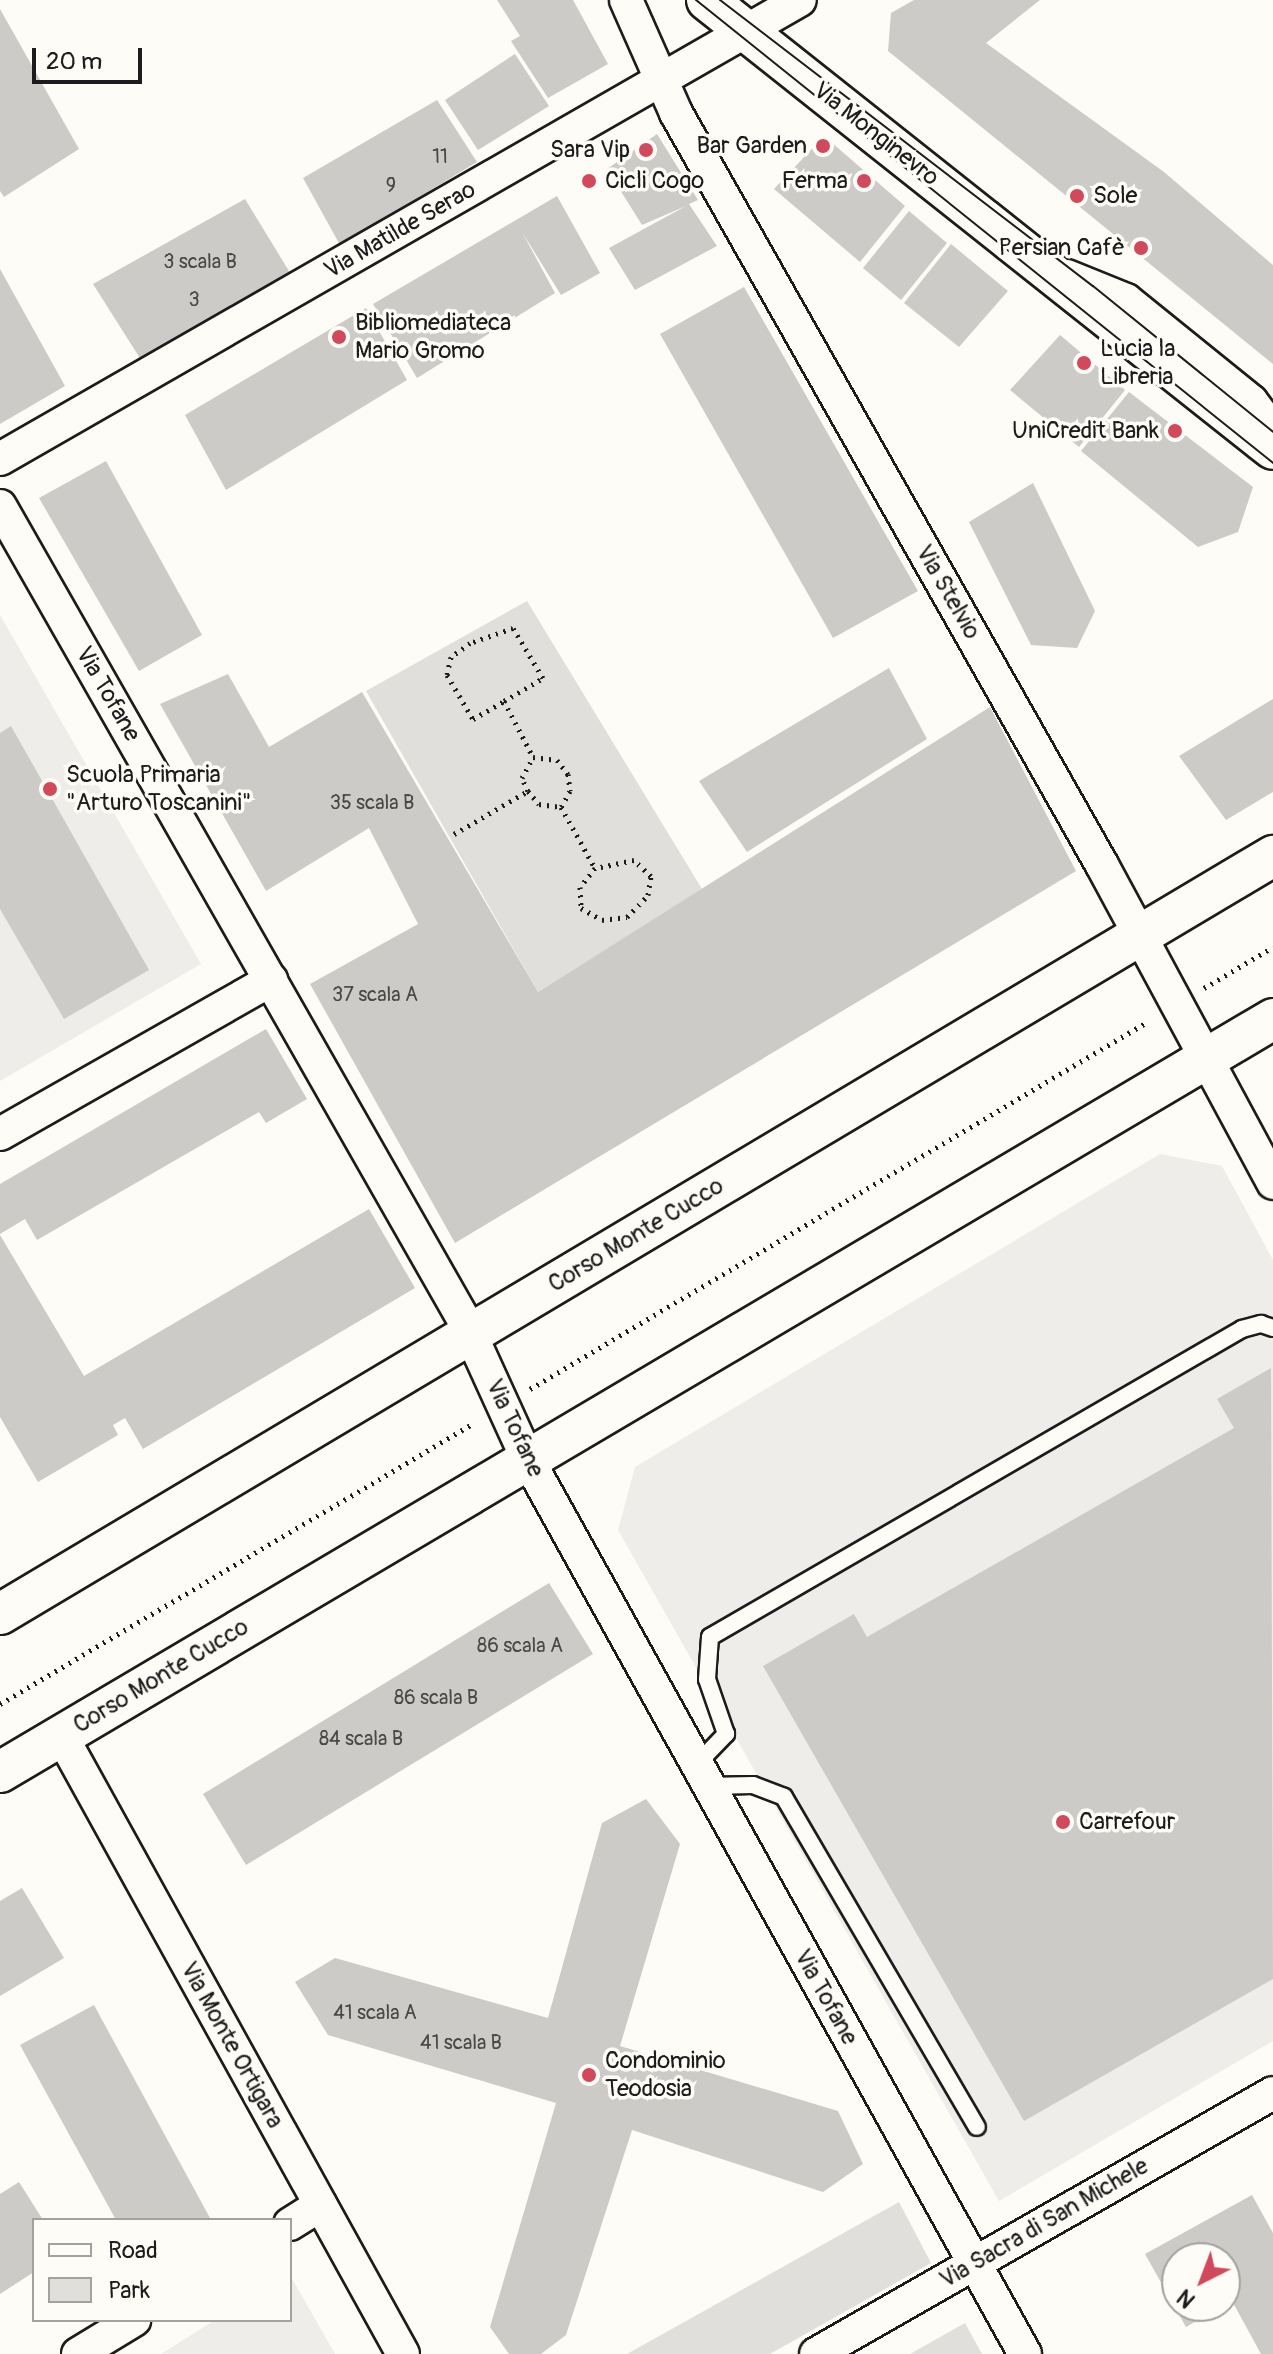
<!DOCTYPE html>
<meta charset="utf-8">
<style>
body{margin:0}
#map{position:relative;width:1273px;height:2354px;overflow:hidden;background:#fdfcf7;font-family:Pangolin,sans-serif}
div>[style]{position:absolute}
[style*='--x']{left:calc(var(--x)*1px);top:calc(var(--y)*1px);width:calc(var(--w)*1px);rotate:calc(var(--a)*1deg)}
.built>*{inset:0;background:#eeede9}
.green>*{inset:0;background:#e0dfdb}
.building>*{inset:0;background:#cccbc8}
.path>*{height:5px;margin-top:-2.5px;transform-origin:0;background:repeating-linear-gradient(90deg,#1c1c1c 0 2px,transparent 0 8px)}
.roads{filter:drop-shadow(2px 0 #1c1c1c) drop-shadow(-2px 0 #1c1c1c) drop-shadow(0 2px #1c1c1c) drop-shadow(0 -2px #1c1c1c)}
.service>*{height:16px;margin:-8px;padding:0 8px;transform-origin:8px;border-radius:8px;background:#fdfcf7}
.minor>*{height:32px;margin:-16px;padding:0 16px;transform-origin:16px;border-radius:16px;background:#fdfcf7}
.tertiary>*{height:40px;margin:-20px;padding:0 20px;transform-origin:20px;border-radius:20px;background:#fdfcf7}
.tram>*{height:2px;margin:-1px;padding:0 1px;transform-origin:1px;border-radius:1px;background:#1c1c1c}
.dots>*{width:22px;height:22px;translate:-50% -50%;box-sizing:border-box;border:4px solid #fdfcf7;border-radius:50%}
span{translate:-50% -50%;white-space:nowrap;text-align:center;line-height:1.15;-webkit-text-stroke:7px #fdfcf7;paint-order:stroke}
.number-label{font-size:20px;color:#484847}
.number-label span{-webkit-text-stroke-width:0}
.street-label{font-size:24px;color:#1c1c1c}
.poi-label{font-size:24px;color:#1c1c1c}
.right{translate:-100% -50%;text-align:right}
.left{translate:0 -50%;text-align:left}
.legend{position:absolute;left:32px;top:2218px;width:260px;height:104px;box-sizing:border-box;background:#fdfcf7;border:2px solid #a3a29f;margin:0;padding:10px 14px;list-style:none;font-size:24px;color:#1c1c1c}
.legend li{display:flex;align-items:center;gap:16px;height:40px}
.legend b{width:40px;border:2px solid #a3a29f}
.north{position:absolute;left:1161px;top:2242px;width:80px;height:80px;box-sizing:border-box;background:#fdfcf7;border:2px solid #a3a29f;border-radius:50%;rotate:222deg;font-size:22px;font-weight:700;line-height:32px;text-align:center;color:#1c1c1c}
.north::after{content:'';display:block;margin:auto;width:28px;height:36px;background:#d1495b;clip-path:polygon(50% 0,100% 100%,50% 72%,0 100%)}
.scale{position:absolute;left:32px;top:48px;width:110px;height:36px;box-sizing:border-box;border:4px solid #1c1c1c;border-top:0;padding-left:10px;font-size:24px;line-height:28px;white-space:nowrap;color:#1c1c1c;-webkit-text-stroke:6px #fdfcf7;paint-order:stroke}
</style>
<div id="map">
<div class="built">
<i style="clip-path:polygon(0 615px,201px 964px,0 1081px)"></i>
<i style="clip-path:polygon(1160px 1154px,1222px 1166px,1273px 1260px,1273px 2041px,999px 2201px,618px 1530px,635px 1467px)"></i>
<i style="clip-path:polygon(290px 2275px,335px 2354px,161px 2354px,215px 2320px,290px 2320px)"></i>
</div>
<div class="green">
<i style="clip-path:polygon(527px 601px,702px 889px,538px 992px,366px 691px)"></i>
<i style="clip-path:polygon(899px 2202px,931px 2263px,770px 2354px,627px 2354px)"></i>
<i style="clip-path:polygon(965px 2323px,982px 2354px,910px 2354px)"></i>
</div>
<div class="building">
<i style="clip-path:polygon(497px 0,573px 0,608px 64px,548px 98px,511px 41px,520px 36px)"></i>
<i style="clip-path:polygon(914px 0,1040px 0,986px 43px,1164px 172px,1273px 265px,1273px 364px,888px 51px,891px 13px)"></i>
<i style="clip-path:polygon(0 9px,79px 149px,4px 197px,0 191px)"></i>
<i style="clip-path:polygon(515px 54px,549px 106px,478px 150px,445px 100px)"></i>
<i style="clip-path:polygon(437px 100px,477px 162px,340px 245px,303px 178px)"></i>
<i style="clip-path:polygon(657px 134px,698px 200px,689px 204px,717px 246px,635px 290px,609px 248px,686px 206px,642px 225px,607px 169px)"></i>
<i style="clip-path:polygon(824px 136px,905px 206px,860px 262px,774px 189px)"></i>
<i style="clip-path:polygon(557px 196px,600px 273px,561px 295px,522px 232px,555px 293px,417px 378px,373px 304px)"></i>
<i style="clip-path:polygon(245px 199px,292px 276px,143px 363px,93px 284px)"></i>
<i style="clip-path:polygon(909px 211px,947px 243px,901px 300px,863px 268px)"></i>
<i style="clip-path:polygon(951px 244px,1008px 291px,959px 347px,904px 303px)"></i>
<i style="clip-path:polygon(0 269px,65px 386px,0 424px)"></i>
<i style="clip-path:polygon(744px 287px,918px 591px,833px 638px,660px 334px)"></i>
<i style="clip-path:polygon(366px 308px,407px 380px,226px 490px,185px 415px)"></i>
<i style="clip-path:polygon(1060px 335px,1125px 390px,1079px 447px,1010px 390px)"></i>
<i style="clip-path:polygon(1129px 392px,1253px 487px,1238px 532px,1198px 547px,1081px 451px)"></i>
<i style="clip-path:polygon(106px 461px,202px 635px,139px 671px,39px 498px)"></i>
<i style="clip-path:polygon(1033px 483px,1095px 611px,1077px 648px,1031px 645px,969px 522px)"></i>
<i style="clip-path:polygon(889px 668px,927px 739px,747px 852px,699px 781px)"></i>
<i style="clip-path:polygon(228px 674px,269px 747px,362px 692px,538px 992px,990px 707px,1076px 871px,455px 1243px,310px 984px,418px 924px,369px 828px,266px 891px,160px 704px)"></i>
<i style="clip-path:polygon(1273px 699px,1273px 792px,1226px 820px,1179px 756px)"></i>
<i style="clip-path:polygon(11px 726px,149px 970px,64px 1019px,0 909px,0 733px)"></i>
<i style="clip-path:polygon(266px 1029px,307px 1099px,266px 1123px,259px 1112px,37px 1240px,25px 1219px,0 1234px,0 1184px)"></i>
<i style="clip-path:polygon(369px 1209px,415px 1288px,143px 1449px,125px 1418px,113px 1425px,118px 1435px,38px 1482px,0 1417px,0 1235px,84px 1376px)"></i>
<i style="clip-path:polygon(1271px 1368px,1273px 1979px,1024px 2121px,763px 1666px,854px 1614px,867px 1637px,1234px 1428px,1217px 1399px)"></i>
<i style="clip-path:polygon(549px 1583px,593px 1654px,246px 1865px,203px 1794px)"></i>
<i style="clip-path:polygon(646px 1799px,680px 1844px,620px 2046px,838px 2111px,863px 2164px,823px 2192px,632px 2130px,566px 2335px,541px 2354px,509px 2354px,490px 2327px,556px 2103px,328px 2035px,295px 1982px,335px 1958px,548px 2018px,602px 1823px)"></i>
<i style="clip-path:polygon(22px 1888px,64px 1958px,0 1996px,0 1901px)"></i>
<i style="clip-path:polygon(94px 2005px,210px 2218px,206px 2220px,116px 2220px,20px 2045px)"></i>
<i style="clip-path:polygon(19px 2182px,43px 2220px,34px 2220px,34px 2272px,0 2294px,0 2194px)"></i>
<i style="clip-path:polygon(1252px 2195px,1273px 2233px,1273px 2354px,1261px 2354px,1232px 2301px,1225px 2305px,1225px 2258px,1177px 2258px,1177px 2306px,1223px 2306px,1186px 2327px,1145px 2254px)"></i>
</div>
<div class="path">
<i style="--x:504;--y:701;--w:45;--a:-30.5"></i>
<i style="--x:543;--y:678;--w:58;--a:-121"></i>
<i style="--x:513;--y:628;--w:46;--a:160.8"></i>
<i style="--x:470;--y:643;--w:24;--a:144"></i>
<i style="--x:451;--y:657;--w:18;--a:103"></i>
<i style="--x:447;--y:675;--w:51;--a:59.4"></i>
<i style="--x:473;--y:719;--w:36;--a:-30"></i>
<i style="--x:504;--y:701;--w:63;--a:62.6"></i>
<i style="--x:533;--y:757;--w:24;--a:7"></i>
<i style="--x:557;--y:760;--w:18;--a:52"></i>
<i style="--x:568;--y:774;--w:17;--a:83"></i>
<i style="--x:570;--y:791;--w:18;--a:119"></i>
<i style="--x:528;--y:791;--w:14;--a:-115"></i>
<i style="--x:522;--y:778;--w:24;--a:-62"></i>
<i style="--x:454;--y:834;--w:86;--a:-30.2"></i>
<i style="--x:528;--y:791;--w:17;--a:50"></i>
<i style="--x:539;--y:804;--w:22;--a:8"></i>
<i style="--x:561;--y:807;--w:70;--a:60.9"></i>
<i style="--x:595;--y:868;--w:24;--a:128"></i>
<i style="--x:580;--y:887;--w:21;--a:87"></i>
<i style="--x:581;--y:908;--w:24;--a:30"></i>
<i style="--x:602;--y:920;--w:25;--a:-7"></i>
<i style="--x:627;--y:917;--w:30;--a:-46"></i>
<i style="--x:648;--y:895;--w:19;--a:-81"></i>
<i style="--x:651;--y:876;--w:23;--a:-137"></i>
<i style="--x:634;--y:860;--w:40;--a:168"></i>
<i style="--x:1204;--y:988;--w:80;--a:-30.7"></i>
<i style="--x:530;--y:1389;--w:718;--a:-30.74"></i>
<i style="--x:0;--y:1704;--w:551;--a:-30.66"></i>
</div>
<div class="roads">
<div class="service">
<i style="--x:697;--y:1764;--w:42;--a:-46"></i>
<i style="--x:726;--y:1734;--w:58;--a:-109.1"></i>
<i style="--x:707;--y:1679;--w:42;--a:-85.9"></i>
<i style="--x:710;--y:1637;--w:615;--a:-30.07"></i>
<i style="--x:1242;--y:1329;--w:20;--a:-15"></i>
<i style="--x:1261;--y:1324;--w:13;--a:18"></i>
<i style="--x:709;--y:1786;--w:44;--a:-1.3"></i>
<i style="--x:753;--y:1785;--w:33;--a:21"></i>
<i style="--x:784;--y:1797;--w:382;--a:59.7"></i>
</div>
<div class="minor">
<i style="--x:626;--y:0;--w:124;--a:66.1"></i>
<i style="--x:676;--y:113;--w:864;--a:60.47"></i>
<i style="--x:1102;--y:865;--w:361;--a:61.7"></i>
<i style="--x:1067;--y:276;--w:64;--a:22.1"></i>
<i style="--x:1126;--y:300;--w:161;--a:38.9"></i>
<i style="--x:1251;--y:401;--w:36;--a:53"></i>
<i style="--x:0;--y:459;--w:922;--a:-29.85"></i>
<i style="--x:0;--y:506;--w:939;--a:60.32"></i>
<i style="--x:465;--y:1322;--w:152;--a:65.5"></i>
<i style="--x:528;--y:1460;--w:1023;--a:60.93"></i>
<i style="--x:0;--y:1134;--w:312;--a:-29.6"></i>
<i style="--x:61;--y:1735;--w:707;--a:61.08"></i>
<i style="--x:290;--y:2224;--w:36;--a:-32"></i>
<i style="--x:78;--y:2354;--w:66;--a:-31.3"></i>
<i style="--x:816;--y:2354;--w:526;--a:-29.73"></i>
</div>
<div class="tertiary">
<i style="--x:707;--y:0;--w:722;--a:38.42"></i>
<i style="--x:0;--y:1614;--w:1482;--a:-30.77"></i>
<i style="--x:0;--y:1772;--w:1479;--a:-30.6"></i>
</div>
</div>
<div class="tram">
<i style="--x:696;--y:0;--w:740;--a:38.74"></i>
<i style="--x:720;--y:0;--w:470;--a:37.5"></i>
<i style="--x:1093;--y:286;--w:232;--a:39"></i>
</div>
<div class="dots">
<i style="left:823px;top:146px;background:#d1495b"></i>
<i style="left:646px;top:150px;background:#d1495b"></i>
<i style="left:589px;top:181px;background:#d1495b"></i>
<i style="left:864px;top:181px;background:#d1495b"></i>
<i style="left:1077px;top:196px;background:#d1495b"></i>
<i style="left:1141px;top:248px;background:#d1495b"></i>
<i style="left:339px;top:337px;background:#d1495b"></i>
<i style="left:1084px;top:363px;background:#d1495b"></i>
<i style="left:1175px;top:431px;background:#d1495b"></i>
<i style="left:50px;top:789px;background:#d1495b"></i>
<i style="left:1063px;top:1822px;background:#d1495b"></i>
<i style="left:589px;top:2075px;background:#d1495b"></i>
</div>
<div class="number-label">
<span style="left:440px;top:156px">11</span>
<span style="left:391px;top:185px">9</span>
<span style="left:200px;top:261px">3 scala B</span>
<span style="left:194px;top:299px">3</span>
<span style="left:372px;top:802px">35 scala B</span>
<span style="left:375px;top:994px">37 scala A</span>
<span style="left:520px;top:1645px">86 scala A</span>
<span style="left:436px;top:1697px">86 scala B</span>
<span style="left:361px;top:1738px">84 scala B</span>
<span style="left:375px;top:2012px">41 scala A</span>
<span style="left:461px;top:2042px">41 scala B</span>
</div>
<div class="street-label">
<span style="left:876px;top:134px;rotate:38deg">Via Monginevro</span>
<span style="left:400px;top:230px;rotate:-30deg">Via Matilde Serao</span>
<span style="left:948px;top:592px;rotate:60deg">Via Stelvio</span>
<span style="left:108px;top:694px;rotate:60deg">Via Tofane</span>
<span style="left:636px;top:1235px;rotate:-31deg">Corso Monte Cucco</span>
<span style="left:515px;top:1428px;rotate:65deg">Via Tofane</span>
<span style="left:161px;top:1676px;rotate:-31deg">Corso Monte Cucco</span>
<span style="left:826px;top:1997px;rotate:61deg">Via Tofane</span>
<span style="left:232px;top:2045px;rotate:61deg">Via Monte Ortigara</span>
<span style="left:1044px;top:2223px;rotate:-30deg">Via Sacra di San Michele</span>
</div>
<div class="poi-label">
<span class="right" style="left:807px;top:146px">Bar Garden</span>
<span class="right" style="left:630px;top:150px">Sara Vip</span>
<span class="left" style="left:605px;top:181px">Cicli Cogo</span>
<span class="right" style="left:848px;top:181px">Ferma</span>
<span class="left" style="left:1093px;top:196px">Sole</span>
<span class="right" style="left:1125px;top:248px">Persian Cafè</span>
<span class="left" style="left:355px;top:337px">Bibliomediateca<br>Mario Gromo</span>
<span class="left" style="left:1100px;top:363px">Lucia la<br>Libreria</span>
<span class="right" style="left:1159px;top:431px">UniCredit Bank</span>
<span class="left" style="left:66px;top:789px">Scuola Primaria<br>"Arturo Toscanini"</span>
<span class="left" style="left:1079px;top:1822px">Carrefour</span>
<span class="left" style="left:605px;top:2075px">Condominio<br>Teodosia</span>
</div>
<ul class="legend">
<li><b style="height:10px;background:#fdfcf7"></b>Road</li>
<li><b style="height:22px;background:#e0dfdb"></b>Park</li>
</ul>
<div class="north">N</div>
<div class="scale">20 m</div>
</div>
